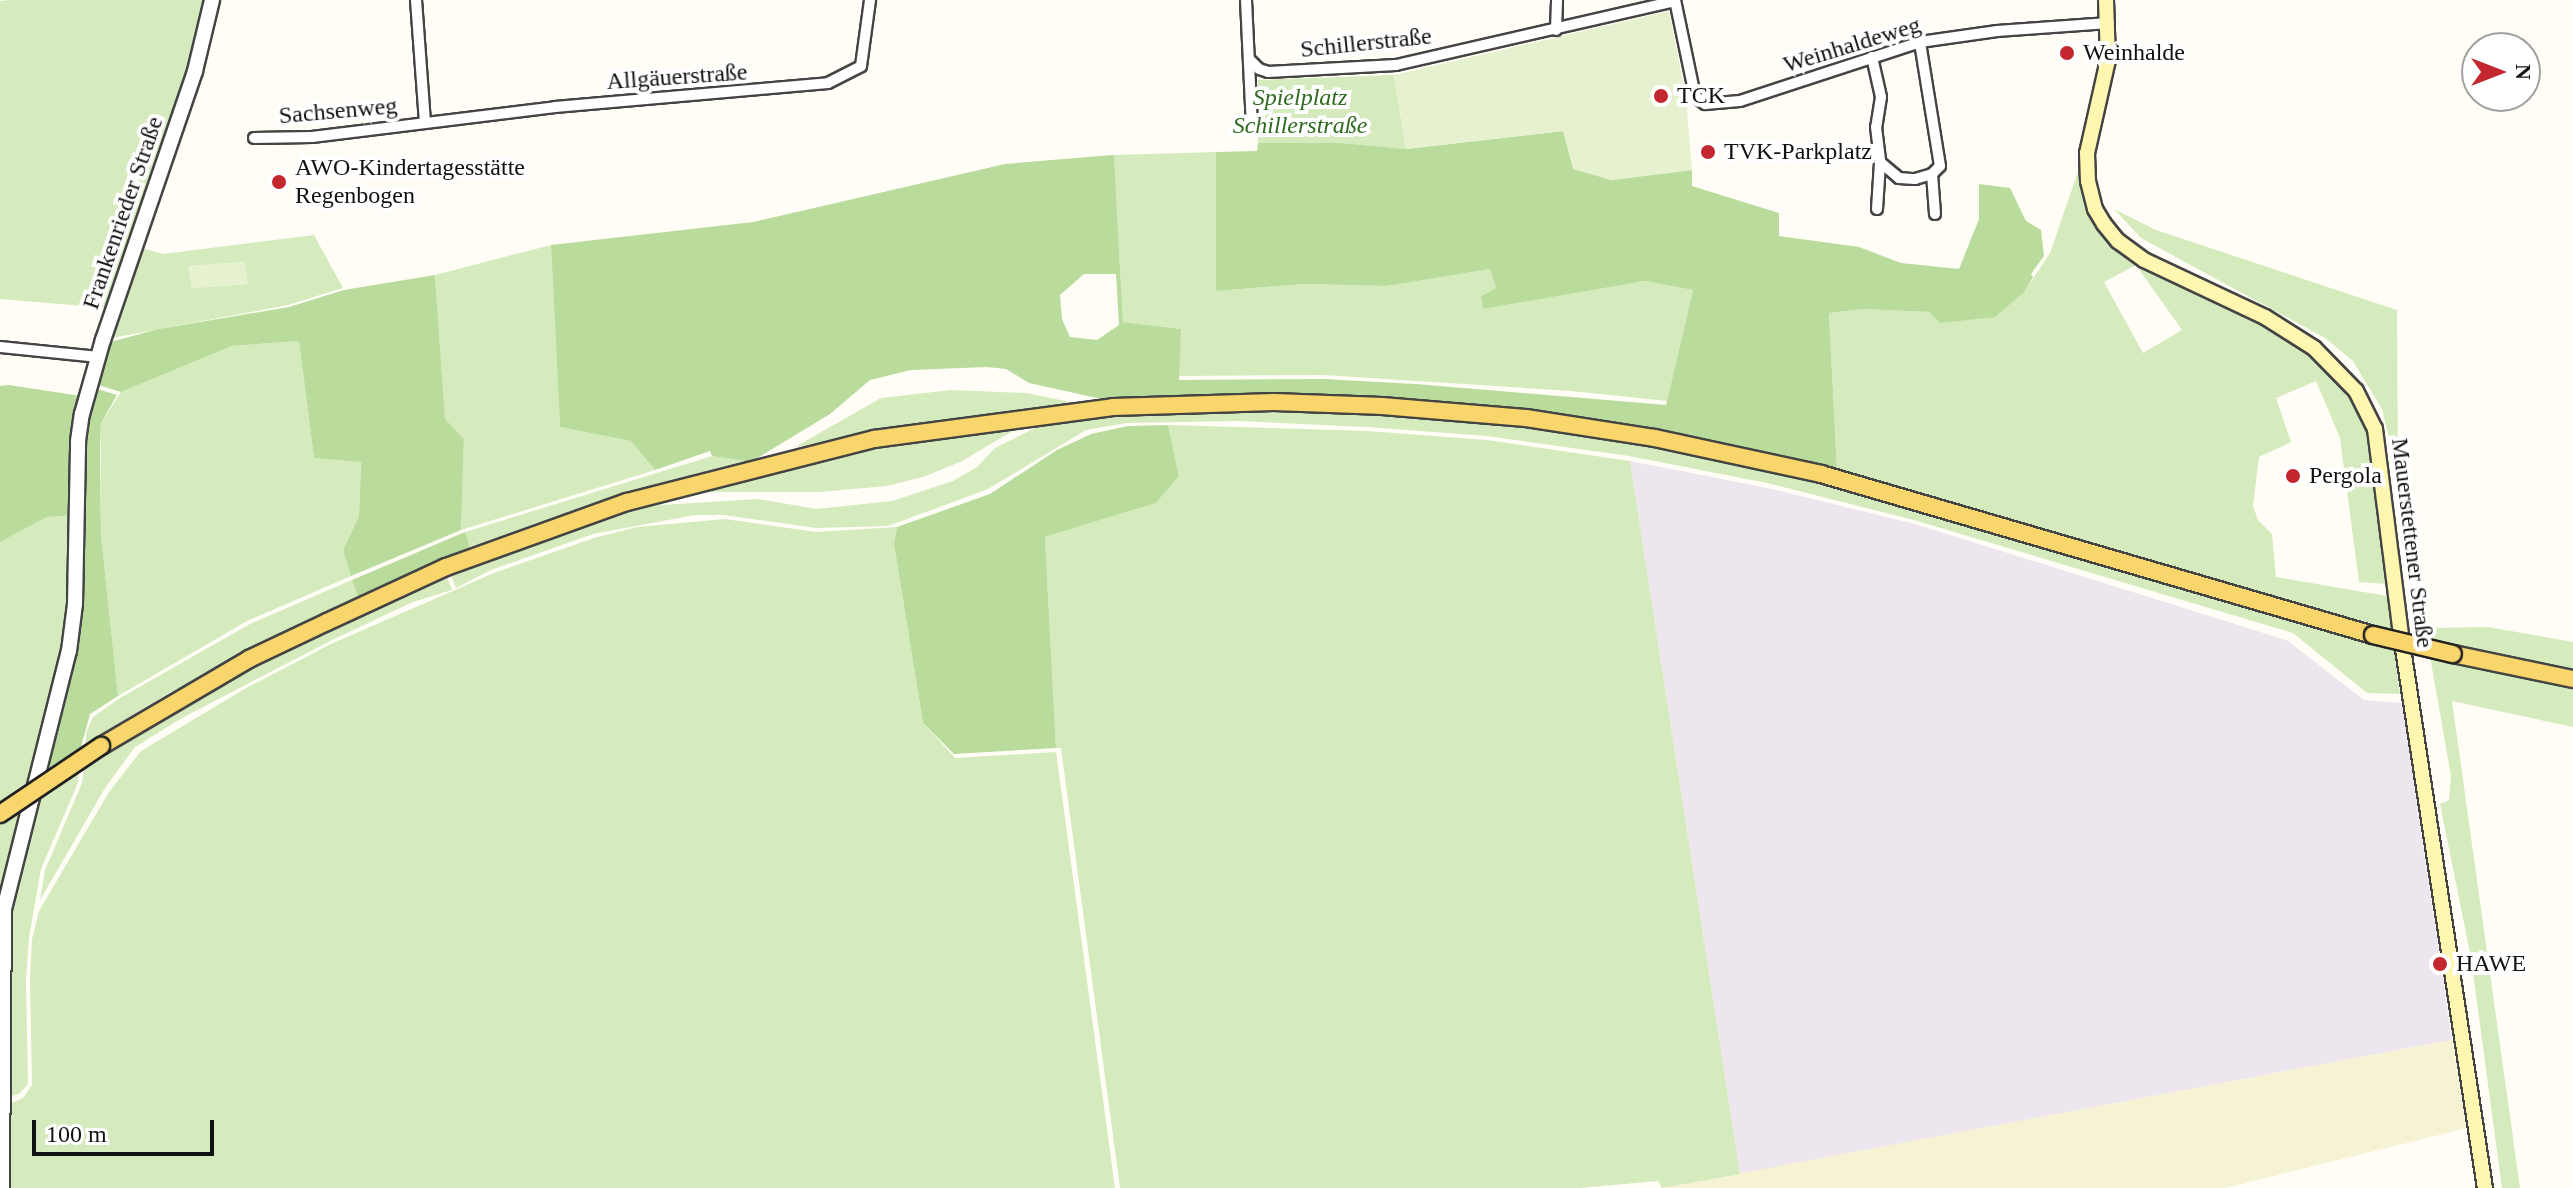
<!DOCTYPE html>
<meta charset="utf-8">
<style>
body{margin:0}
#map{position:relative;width:2573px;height:1188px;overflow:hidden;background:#fffdf5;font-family:Georgia,serif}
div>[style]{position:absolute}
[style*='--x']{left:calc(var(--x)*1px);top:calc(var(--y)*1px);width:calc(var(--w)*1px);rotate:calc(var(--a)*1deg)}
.industrial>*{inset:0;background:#eee6ef}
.farmland>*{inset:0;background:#f6f3d4}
.green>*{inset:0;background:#d5ebbd}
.forest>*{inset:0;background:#b9dc9c}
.pitch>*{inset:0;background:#e6f2cf}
.roads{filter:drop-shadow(2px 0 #444) drop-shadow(-2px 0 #444) drop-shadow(0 2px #444) drop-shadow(0 -2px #444)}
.minor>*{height:10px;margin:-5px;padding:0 5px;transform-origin:5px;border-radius:5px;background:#fff}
.tertiary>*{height:14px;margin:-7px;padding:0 7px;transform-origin:7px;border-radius:7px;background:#fff}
.secondary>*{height:14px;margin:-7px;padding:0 7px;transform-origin:7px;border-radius:7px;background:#fff6b0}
.primary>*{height:16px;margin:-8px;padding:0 8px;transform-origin:8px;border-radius:8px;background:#f9d66b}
.bridges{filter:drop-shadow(2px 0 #222) drop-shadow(-2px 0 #222) drop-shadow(0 2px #222) drop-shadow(0 -2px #222)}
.primary-bridge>*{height:16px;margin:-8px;padding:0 8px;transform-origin:8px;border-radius:8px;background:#f9d66b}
.dots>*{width:22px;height:22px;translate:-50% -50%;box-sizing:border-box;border:4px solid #fff;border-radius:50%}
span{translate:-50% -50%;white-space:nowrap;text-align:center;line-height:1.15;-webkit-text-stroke:8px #fff;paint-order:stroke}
.street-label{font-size:24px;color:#111}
.poi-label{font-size:24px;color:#111}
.left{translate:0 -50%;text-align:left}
.park-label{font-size:24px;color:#2f6b1f;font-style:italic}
.north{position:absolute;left:2461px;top:32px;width:80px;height:80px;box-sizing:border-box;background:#fff;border:2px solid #a0a0a0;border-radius:50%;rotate:90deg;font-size:22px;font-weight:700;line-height:32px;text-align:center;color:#111}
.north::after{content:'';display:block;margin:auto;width:28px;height:36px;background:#c4262e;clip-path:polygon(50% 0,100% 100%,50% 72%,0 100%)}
.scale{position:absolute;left:32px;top:1120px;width:182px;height:36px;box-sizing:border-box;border:4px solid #111;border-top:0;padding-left:10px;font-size:24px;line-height:28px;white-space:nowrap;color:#111;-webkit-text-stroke:6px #fff;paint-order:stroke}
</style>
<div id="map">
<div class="industrial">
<i style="clip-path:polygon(1630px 461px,1768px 488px,1915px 524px,2248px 628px,2288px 641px,2364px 700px,2402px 703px,2452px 1040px,1740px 1174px)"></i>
</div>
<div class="farmland">
<i style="clip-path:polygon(2452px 1040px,2467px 1128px,2226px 1188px,1662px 1188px)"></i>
</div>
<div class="green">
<i style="clip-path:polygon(9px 0,207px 0,189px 70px,107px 308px,0 299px,0 1px)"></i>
<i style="clip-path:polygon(1394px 75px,1406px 149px,1341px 143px,1258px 143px,1258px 80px)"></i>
<i style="clip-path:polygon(1216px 152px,1216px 291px,1305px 284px,1387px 286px,1490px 269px,1496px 288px,1481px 296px,1483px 309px,1645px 281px,1693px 290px,1667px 401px,1571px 391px,1324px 375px,1178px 376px,1181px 329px,1123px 322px,1114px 155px)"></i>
<i style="clip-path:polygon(evenodd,2081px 163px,2099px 227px,2311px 350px,2354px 394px,2370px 431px,2387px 584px,2359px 582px,2340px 438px,2316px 381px,2276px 398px,2291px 442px,2259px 457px,2253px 506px,2258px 520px,2272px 534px,2276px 577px,2387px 596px,2400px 694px,2367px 693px,2293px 633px,1914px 520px,1767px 483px,1629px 456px,1487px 436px,1367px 427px,1239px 421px,1127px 423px,1086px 430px,988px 489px,888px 526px,816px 528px,724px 515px,695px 515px,593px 534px,491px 570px,456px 588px,450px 572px,645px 506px,759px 499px,816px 509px,892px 501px,953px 481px,977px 467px,995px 448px,1047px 422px,1159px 410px,1381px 412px,1578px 430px,1816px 480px,2373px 643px,2372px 623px,2298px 606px,1837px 470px,1829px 313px,1863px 309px,1929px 312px,1940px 323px,2025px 291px,2050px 253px,2081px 163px,2136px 265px,2182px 330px,2143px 353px,2104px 282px,2136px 265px)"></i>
<i style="clip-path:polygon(2114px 209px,2156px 230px,2397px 310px,2398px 474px,2382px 409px,2353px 361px,2325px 338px,2141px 238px)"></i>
<i style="clip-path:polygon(evenodd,314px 235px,343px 288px,288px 305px,112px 338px,141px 248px,163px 254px,314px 235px,244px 262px,247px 284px,192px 288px,189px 266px,244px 262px)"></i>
<i style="clip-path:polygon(551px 245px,560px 427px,631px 441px,655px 470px,461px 530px,464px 439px,445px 420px,435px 275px)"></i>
<i style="clip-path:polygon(299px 341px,314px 457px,361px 461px,359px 516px,343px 550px,351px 576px,247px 621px,118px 696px,101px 535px,101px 423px,121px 392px,232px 346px)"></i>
<i style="clip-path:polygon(951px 390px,1027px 393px,1074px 403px,1074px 406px,795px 447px,881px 398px)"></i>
<i style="clip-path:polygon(1028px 422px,962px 461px,926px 476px,887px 486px,819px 492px,684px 492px,874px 446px)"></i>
<i style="clip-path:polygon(1168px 425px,1368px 431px,1487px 440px,1630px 461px,1740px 1174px,1662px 1188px,1658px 1181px,1580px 1188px,1120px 1188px,1061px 748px,1056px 748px,1045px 537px,1156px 503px,1179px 476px)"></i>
<i style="clip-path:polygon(712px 456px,751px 462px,608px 500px,470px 547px,465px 532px)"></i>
<i style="clip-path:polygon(74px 515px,65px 650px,32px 778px,0 802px,0 542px,47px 517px)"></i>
<i style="clip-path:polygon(725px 519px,816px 532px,897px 527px,894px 544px,923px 723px,955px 758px,1056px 752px,1115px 1188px,6px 1188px,5px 1106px,23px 1098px,32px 1085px,30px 981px,32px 939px,39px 911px,109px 792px,141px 751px,248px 687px,331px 644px,494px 573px,594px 538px,637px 527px)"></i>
<i style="clip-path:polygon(446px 574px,452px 590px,413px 602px,330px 641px,182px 718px,135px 747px,105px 788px,40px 900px,45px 870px,82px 783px,84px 768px,251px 667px)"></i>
<i style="clip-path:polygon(352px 580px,358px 597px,171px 692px,85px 743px,87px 730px,93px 717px,120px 698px,250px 624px)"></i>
<i style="clip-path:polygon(2488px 627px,2573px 642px,2573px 727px,2452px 701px,2520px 1188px,2502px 1188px,2471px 958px,2440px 804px,2449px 800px,2451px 776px,2425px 628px)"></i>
<i style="clip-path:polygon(79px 771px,78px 783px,41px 869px,29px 937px,26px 980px,28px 1084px,19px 1094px,8px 1097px,9px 909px,35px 801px)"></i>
<i style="clip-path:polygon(24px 807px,0 944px,0 825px)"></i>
</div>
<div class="forest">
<i style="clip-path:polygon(evenodd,1563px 131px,1611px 180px,1692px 170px,1692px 186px,1779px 213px,1779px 236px,1859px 247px,1901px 263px,1959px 269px,1979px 219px,1979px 184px,2010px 188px,2026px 221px,2041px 230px,2044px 256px,2031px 274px,2033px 277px,2025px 291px,1995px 317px,1940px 323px,1929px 312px,1863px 309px,1829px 313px,1837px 470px,1656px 431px,1178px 397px,1097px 398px,1029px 383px,1006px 369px,987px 367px,911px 370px,870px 380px,830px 414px,751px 462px,712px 456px,710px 451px,655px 470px,631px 441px,560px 427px,551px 245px,753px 222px,1005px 164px,1099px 156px,1114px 155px,1123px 322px,1181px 329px,1179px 380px,1324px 379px,1416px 384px,1666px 405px,1693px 290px,1645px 281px,1483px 309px,1481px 296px,1496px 288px,1490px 269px,1387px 286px,1305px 284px,1216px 291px,1216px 152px,1257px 151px,1258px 143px,1341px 143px,1406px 149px,1563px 131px,1084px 274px,1116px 274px,1119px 325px,1097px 340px,1070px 337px,1062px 319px,1060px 295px,1084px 274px)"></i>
<i style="clip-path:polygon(435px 275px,445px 419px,464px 439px,461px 530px,351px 576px,343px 550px,359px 516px,361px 462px,314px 458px,299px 341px,232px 346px,121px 392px,95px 384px,110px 342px,159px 329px,289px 307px,344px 290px)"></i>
<i style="clip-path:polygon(9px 385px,81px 396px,74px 515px,47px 517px,0 542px,0 386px)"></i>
<i style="clip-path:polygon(94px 388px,117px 395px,101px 423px,100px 451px,101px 535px,118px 696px,90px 714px,81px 747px,41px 773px,74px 652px,83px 442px)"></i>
<i style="clip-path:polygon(1168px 425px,1179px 476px,1156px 503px,1045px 537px,1056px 748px,954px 754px,923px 723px,894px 544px,897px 527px,990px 494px,1057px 450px,1091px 434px,1128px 426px)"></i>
<i style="clip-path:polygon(465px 532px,470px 547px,358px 597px,352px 580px)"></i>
</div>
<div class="pitch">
<i style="clip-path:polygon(1669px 11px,1686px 97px,1692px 170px,1611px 180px,1573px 169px,1563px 131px,1406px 149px,1394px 75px)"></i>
<i style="clip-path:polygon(245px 262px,248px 284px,192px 288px,188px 266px)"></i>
</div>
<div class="roads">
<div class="minor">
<i style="--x:416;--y:0;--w:123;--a:85.8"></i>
<i style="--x:1246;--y:0;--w:125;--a:87.3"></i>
<i style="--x:1675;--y:0;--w:98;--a:78.2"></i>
<i style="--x:1695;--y:96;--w:13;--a:39"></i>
<i style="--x:1705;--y:104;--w:35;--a:-5"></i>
<i style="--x:1740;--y:101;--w:189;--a:-18.1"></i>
<i style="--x:1920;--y:42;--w:78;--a:-8.1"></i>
<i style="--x:1997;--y:31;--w:112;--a:-4.1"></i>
<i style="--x:1556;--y:30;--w:30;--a:-88"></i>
<i style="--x:1872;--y:57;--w:41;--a:77.3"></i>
<i style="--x:1881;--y:97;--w:30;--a:99"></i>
<i style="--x:1876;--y:127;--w:35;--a:83"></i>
<i style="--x:1880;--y:162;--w:25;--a:40"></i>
<i style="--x:1899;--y:178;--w:16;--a:4"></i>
<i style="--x:1915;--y:179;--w:18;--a:-16"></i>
<i style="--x:1932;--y:174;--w:11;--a:-45"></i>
<i style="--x:1940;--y:166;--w:126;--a:-99.2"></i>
<i style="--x:1251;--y:61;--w:11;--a:45"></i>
<i style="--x:1259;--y:69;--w:9;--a:18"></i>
<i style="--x:1268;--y:72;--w:128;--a:-3.1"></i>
<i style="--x:1396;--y:65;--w:286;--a:-12.9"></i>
<i style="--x:254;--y:138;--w:58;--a:-1"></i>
<i style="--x:312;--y:137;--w:245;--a:-7"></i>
<i style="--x:555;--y:107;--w:274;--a:-5"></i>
<i style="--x:828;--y:83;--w:37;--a:-27"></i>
<i style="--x:861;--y:66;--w:67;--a:-82.2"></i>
<i style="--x:1932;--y:174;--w:40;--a:85.7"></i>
<i style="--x:1877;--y:209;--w:47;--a:-86.3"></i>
<i style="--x:0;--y:347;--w:99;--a:5.8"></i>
</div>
<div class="tertiary">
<i style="--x:2;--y:1188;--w:279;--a:-89.6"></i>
<i style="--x:4;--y:909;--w:266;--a:-75.9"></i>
<i style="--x:69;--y:651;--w:47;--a:-82.7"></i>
<i style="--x:75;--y:604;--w:163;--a:-88.9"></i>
<i style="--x:78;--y:441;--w:27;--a:-82"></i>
<i style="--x:82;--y:414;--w:77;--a:-74.2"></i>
<i style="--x:103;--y:340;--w:284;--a:-71.1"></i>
<i style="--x:195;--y:71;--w:73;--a:-76.5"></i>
</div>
<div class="secondary">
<i style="--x:2106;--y:0;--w:60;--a:88.1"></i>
<i style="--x:2108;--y:60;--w:95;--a:102.7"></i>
<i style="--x:2087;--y:153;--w:28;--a:88"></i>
<i style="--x:2088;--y:181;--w:29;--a:76"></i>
<i style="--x:2095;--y:209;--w:17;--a:59"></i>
<i style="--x:2104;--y:224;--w:22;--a:51"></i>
<i style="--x:2118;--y:241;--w:32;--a:36"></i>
<i style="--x:2144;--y:260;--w:134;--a:25.2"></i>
<i style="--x:2265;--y:317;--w:58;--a:32.3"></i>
<i style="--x:2314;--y:348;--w:60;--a:45.7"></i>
<i style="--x:2356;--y:391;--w:42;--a:63.4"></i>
<i style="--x:2375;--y:429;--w:215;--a:82.8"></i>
<i style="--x:2402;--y:642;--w:552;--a:81.36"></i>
</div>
<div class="primary">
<i style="--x:2453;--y:654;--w:123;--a:11.8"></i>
<i style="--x:101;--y:746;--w:172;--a:-30.4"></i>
<i style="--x:249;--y:659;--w:86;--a:-25.4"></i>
<i style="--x:327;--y:622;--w:131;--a:-24.8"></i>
<i style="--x:446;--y:567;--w:192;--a:-19.8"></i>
<i style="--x:627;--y:502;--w:255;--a:-14.3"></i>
<i style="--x:874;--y:439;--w:241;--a:-7.6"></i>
<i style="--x:1113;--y:407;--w:161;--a:-1.8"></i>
<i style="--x:1274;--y:402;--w:108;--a:2.1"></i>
<i style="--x:1382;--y:406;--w:144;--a:4.8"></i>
<i style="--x:1526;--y:418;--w:131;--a:8.8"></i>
<i style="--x:1655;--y:438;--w:170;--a:12.2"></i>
<i style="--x:1821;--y:474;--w:575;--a:16.26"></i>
</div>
</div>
<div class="bridges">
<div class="primary-bridge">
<i style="--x:2373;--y:635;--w:82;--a:13.4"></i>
<i style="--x:0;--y:814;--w:122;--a:-34"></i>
</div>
</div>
<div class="dots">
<i style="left:2067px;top:53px;background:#c4262e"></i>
<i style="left:1661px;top:96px;background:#c4262e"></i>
<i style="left:1708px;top:152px;background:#c4262e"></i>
<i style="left:279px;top:182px;background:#c4262e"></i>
<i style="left:2293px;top:476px;background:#c4262e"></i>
<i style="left:2440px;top:964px;background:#c4262e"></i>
</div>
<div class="street-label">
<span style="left:1366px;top:43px;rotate:-6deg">Schillerstraße</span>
<span style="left:1852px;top:45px;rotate:-17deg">Weinhaldeweg</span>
<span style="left:677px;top:77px;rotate:-4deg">Allgäuerstraße</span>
<span style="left:338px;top:111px;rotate:-5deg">Sachsenweg</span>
<span style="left:123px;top:213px;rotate:-71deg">Frankenrieder Straße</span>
<span style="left:2412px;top:543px;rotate:83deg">Mauerstettener Straße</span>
</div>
<div class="poi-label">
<span class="left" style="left:2083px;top:53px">Weinhalde</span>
<span class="left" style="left:1677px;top:96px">TCK</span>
<span class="left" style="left:1724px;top:152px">TVK-Parkplatz</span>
<span class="left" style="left:295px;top:182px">AWO-Kindertagesstätte<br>Regenbogen</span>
<span class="left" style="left:2309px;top:476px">Pergola</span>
<span class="left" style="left:2456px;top:964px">HAWE</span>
</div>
<div class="park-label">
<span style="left:1300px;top:112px">Spielplatz<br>Schillerstraße</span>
</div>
<div class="north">N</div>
<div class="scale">100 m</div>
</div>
